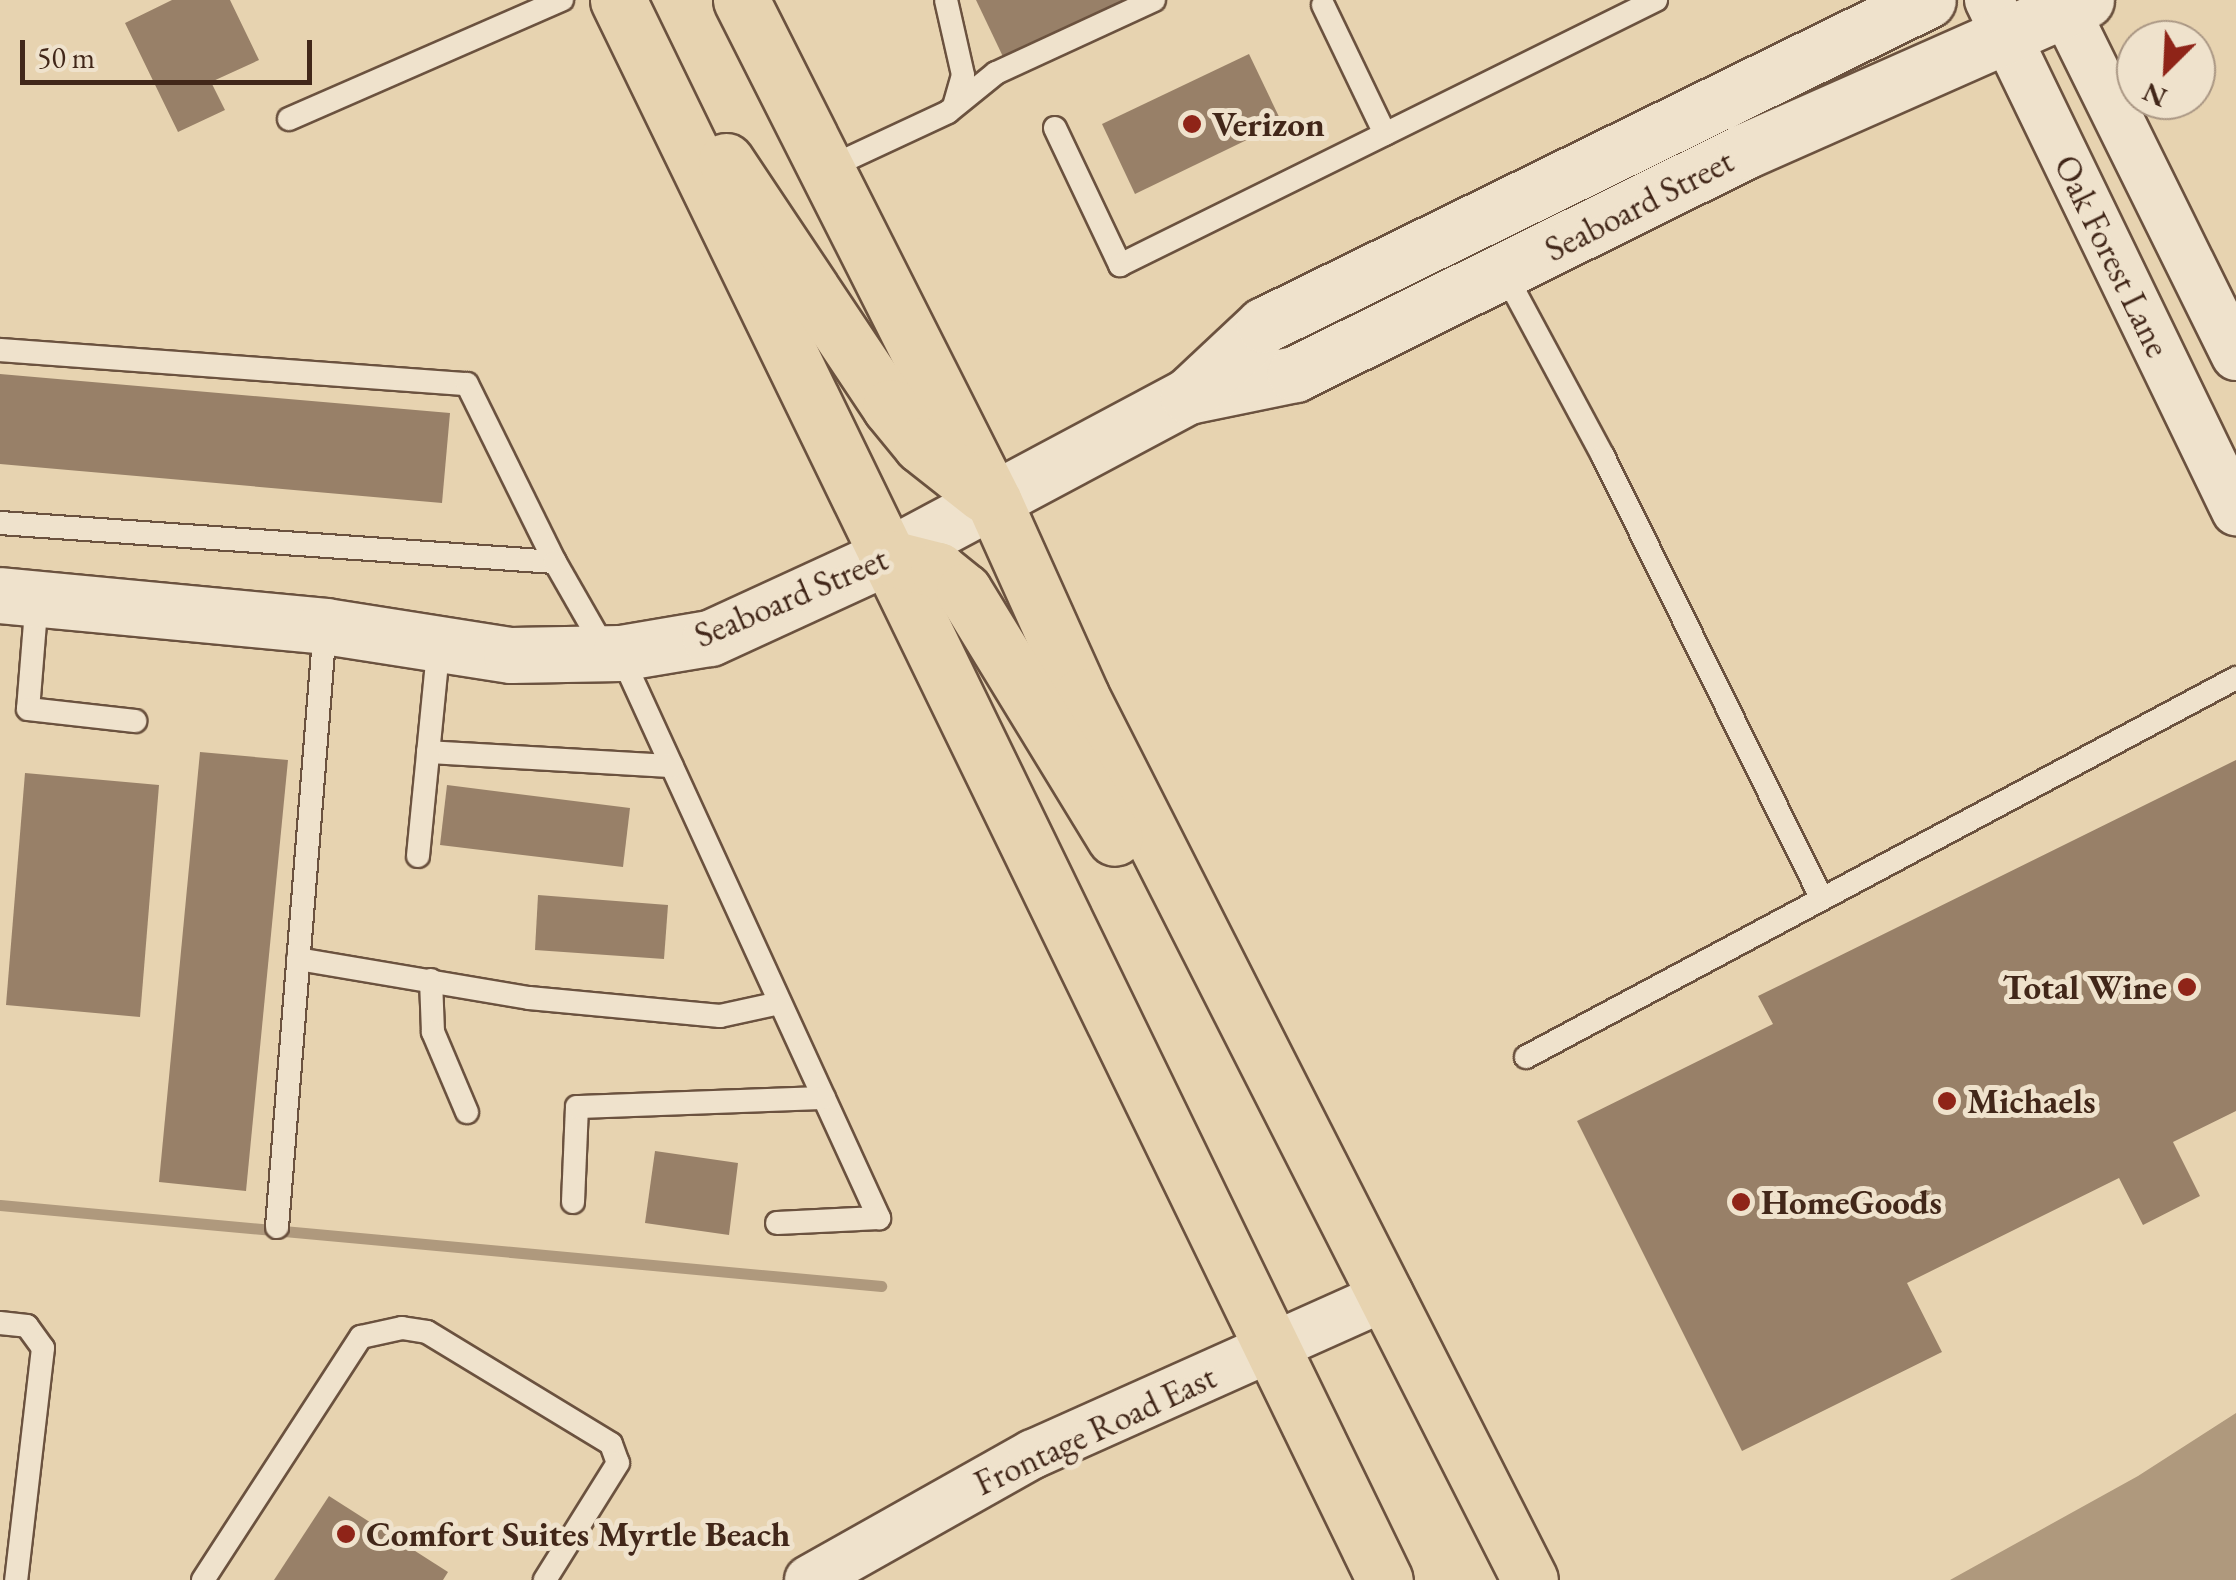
<!DOCTYPE html>
<style>
body{margin:0}
#map{position:relative;width:2236px;height:1580px;overflow:hidden;background:#e7d3b0;font-family:"EB Garamond",serif}
div>[style]{position:absolute}
[style*='--x']{left:calc(var(--x)*1px);top:calc(var(--y)*1px);width:calc(var(--w)*1px);rotate:calc(var(--a)*1deg)}
.water>*{inset:0;background:#af997d}
.stream>*{height:11px;margin:-5.5px;padding:0 5.5px;transform-origin:5.5px;border-radius:5.5px;background:#af997d}
.building>*{inset:0;background:#988068}
.roads{filter:drop-shadow(2px 0 #6b523f) drop-shadow(-2px 0 #6b523f) drop-shadow(0 2px #6b523f) drop-shadow(0 -2px #6b523f)}
.service>*{height:22px;margin:-11px;padding:0 11px;transform-origin:11px;border-radius:11px;background:#efe2cc}
.minor>*{height:48px;margin:-24px;padding:0 24px;transform-origin:24px;border-radius:24px;background:#efe2cc}
.tertiary>*{height:55px;margin:-27.5px;padding:0 27.5px;transform-origin:27.5px;border-radius:27.5px;background:#efe2cc}
.primary>*{height:55px;margin:-27.5px;padding:0 27.5px;transform-origin:27.5px;border-radius:27.5px;background:#e7d3b0}
.dots>*{width:28px;height:28px;translate:-50% -50%;box-sizing:border-box;border:5px solid #efe2cc;border-radius:50%}
span{translate:-50% -50%;white-space:nowrap;text-align:center;line-height:1.15;-webkit-text-stroke:10px #efe2cc;paint-order:stroke}
.poi-label{font-size:35px;color:#422719;font-weight:700}
.left{translate:0 -50%;text-align:left}
.right{translate:-100% -50%;text-align:right}
.street-label{font-size:35px;color:#422719}
.north{position:absolute;left:2116px;top:20px;width:100px;height:100px;box-sizing:border-box;background:#efe2cc;border:2px solid #aa9784;border-radius:50%;rotate:204deg;font-size:28px;font-weight:700;line-height:40px;text-align:center;color:#422719}
.north::after{content:'';display:block;margin:auto;width:35px;height:45px;background:#8f2418;clip-path:polygon(50% 0,100% 100%,50% 72%,0 100%)}
.scale{position:absolute;left:20px;top:40px;width:292px;height:45px;box-sizing:border-box;border:5px solid #422719;border-top:0;padding-left:12px;font-size:30px;line-height:35px;white-space:nowrap;color:#422719;-webkit-text-stroke:8px #efe2cc;paint-order:stroke}
</style>
<div id="map">
<div class="water">
<i style="clip-path:polygon(2236px 1413px,2236px 1580px,1950px 1580px,2138px 1476px)"></i>
</div>
<div class="stream">
<i style="--x:0;--y:1205;--w:885;--a:5.25"></i>
</div>
<div class="building">
<i style="clip-path:polygon(172px 0,230px 0,259px 60px,211px 82px,225px 110px,178px 132px,125px 23px)"></i>
<i style="clip-path:polygon(976px 0,1122px 0,1124px 5px,1006px 63px)"></i>
<i style="clip-path:polygon(1249px 54px,1282px 123px,1135px 194px,1102px 124px)"></i>
<i style="clip-path:polygon(0 374px,450px 413px,442px 503px,0 464px)"></i>
<i style="clip-path:polygon(200px 752px,288px 760px,246px 1191px,159px 1182px)"></i>
<i style="clip-path:polygon(2236px 760px,2236px 1111px,2173px 1142px,2200px 1196px,2143px 1225px,2119px 1178px,1907px 1283px,1942px 1352px,1742px 1451px,1577px 1121px,1773px 1024px,1758px 996px)"></i>
<i style="clip-path:polygon(25px 773px,159px 785px,140px 1017px,6px 1005px)"></i>
<i style="clip-path:polygon(447px 785px,630px 808px,623px 867px,440px 845px)"></i>
<i style="clip-path:polygon(538px 895px,668px 905px,664px 959px,535px 950px)"></i>
<i style="clip-path:polygon(655px 1151px,738px 1163px,729px 1235px,645px 1223px)"></i>
<i style="clip-path:polygon(329px 1496px,448px 1572px,443px 1580px,274px 1580px)"></i>
</div>
<div class="roads">
<div class="service">
<i style="--x:946;--y:0;--w:77;--a:77.2"></i>
<i style="--x:963;--y:75;--w:32;--a:106"></i>
<i style="--x:1323;--y:5;--w:143;--a:64.3"></i>
<i style="--x:289;--y:119;--w:298;--a:-23.6"></i>
<i style="--x:1055;--y:128;--w:152;--a:64.6"></i>
<i style="--x:1120;--y:265;--w:598;--a:-26.31"></i>
<i style="--x:826;--y:169;--w:135;--a:-25"></i>
<i style="--x:948;--y:112;--w:62;--a:-39.1"></i>
<i style="--x:996;--y:73;--w:174;--a:-24.8"></i>
<i style="--x:1505;--y:274;--w:207;--a:61.7"></i>
<i style="--x:1603;--y:456;--w:493;--a:63.7"></i>
<i style="--x:0;--y:350;--w:468;--a:4.2"></i>
<i style="--x:467;--y:384;--w:199;--a:63.7"></i>
<i style="--x:0;--y:523;--w:556;--a:4.02"></i>
<i style="--x:555;--y:562;--w:103;--a:60.2"></i>
<i style="--x:37;--y:598;--w:111;--a:94.6"></i>
<i style="--x:28;--y:709;--w:108;--a:6.4"></i>
<i style="--x:620;--y:653;--w:622;--a:65.37"></i>
<i style="--x:879;--y:1218;--w:102;--a:177.2"></i>
<i style="--x:428;--y:752;--w:244;--a:3.3"></i>
<i style="--x:418;--y:856;--w:214;--a:-84.4"></i>
<i style="--x:298;--y:959;--w:234;--a:9.6"></i>
<i style="--x:529;--y:998;--w:192;--a:5.4"></i>
<i style="--x:720;--y:1016;--w:61;--a:-12.2"></i>
<i style="--x:431;--y:980;--w:52;--a:87.8"></i>
<i style="--x:433;--y:1032;--w:87;--a:67"></i>
<i style="--x:1526;--y:1057;--w:805;--a:-28.09"></i>
<i style="--x:573;--y:1202;--w:95;--a:-87.6"></i>
<i style="--x:577;--y:1107;--w:247;--a:-2.1"></i>
<i style="--x:277;--y:1227;--w:603;--a:-85.43"></i>
<i style="--x:0;--y:1323;--w:27;--a:6"></i>
<i style="--x:27;--y:1326;--w:27;--a:54"></i>
<i style="--x:43;--y:1348;--w:234;--a:96.6"></i>
<i style="--x:203;--y:1580;--w:290;--a:-57"></i>
<i style="--x:361;--y:1337;--w:42;--a:-12.4"></i>
<i style="--x:402;--y:1328;--w:25;--a:9"></i>
<i style="--x:427;--y:1332;--w:215;--a:31.3"></i>
<i style="--x:611;--y:1444;--w:20;--a:70"></i>
<i style="--x:618;--y:1463;--w:138;--a:122"></i>
</div>
<div class="minor">
<i style="--x:1989;--y:0;--w:568;--a:64.2"></i>
<i style="--x:2060;--y:0;--w:397;--a:63.7"></i>
<i style="--x:809;--y:1580;--w:257;--a:-29.4"></i>
<i style="--x:1033;--y:1454;--w:390;--a:-24.1"></i>
</div>
<div class="tertiary">
<i style="--x:1188;--y:396;--w:109;--a:-11.6"></i>
<i style="--x:1295;--y:374;--w:502;--a:-26.36"></i>
<i style="--x:1745;--y:151;--w:373;--a:-23.9"></i>
<i style="--x:0;--y:595;--w:326;--a:5.4"></i>
<i style="--x:325;--y:626;--w:188;--a:8.9"></i>
<i style="--x:511;--y:655;--w:109;--a:-1.1"></i>
<i style="--x:620;--y:653;--w:91;--a:-9.5"></i>
<i style="--x:710;--y:638;--w:194;--a:-24.7"></i>
<i style="--x:886;--y:557;--w:342;--a:-28.1"></i>
<i style="--x:1188;--y:396;--w:104;--a:-43.1"></i>
<i style="--x:1264;--y:325;--w:739;--a:-26.08"></i>
</div>
<div class="primary">
<i style="--x:618;--y:0;--w:1756;--a:64.11"></i>
<i style="--x:741;--y:0;--w:562;--a:63.25"></i>
<i style="--x:994;--y:502;--w:213;--a:65.8"></i>
<i style="--x:1081;--y:696;--w:991;--a:63.07"></i>
<i style="--x:726;--y:161;--w:296;--a:56.3"></i>
<i style="--x:890;--y:407;--w:49;--a:50.8"></i>
<i style="--x:921;--y:445;--w:79;--a:38.3"></i>
<i style="--x:886;--y:557;--w:54;--a:14"></i>
<i style="--x:938;--y:570;--w:33;--a:39"></i>
<i style="--x:964;--y:591;--w:289;--a:58.6"></i>
</div>
</div>
<div class="dots">
<i style="left:1192px;top:124px;background:#8f2418"></i>
<i style="left:2187px;top:987px;background:#8f2418"></i>
<i style="left:1947px;top:1101px;background:#8f2418"></i>
<i style="left:1741px;top:1202px;background:#8f2418"></i>
<i style="left:346px;top:1534px;background:#8f2418"></i>
</div>
<div class="poi-label">
<span class="left" style="left:1212px;top:124px">Verizon</span>
<span class="right" style="left:2167px;top:987px">Total Wine</span>
<span class="left" style="left:1967px;top:1101px">Michaels</span>
<span class="left" style="left:1761px;top:1202px">HomeGoods</span>
<span class="left" style="left:366px;top:1534px">Comfort Suites Myrtle Beach</span>
</div>
<div class="street-label">
<span style="left:1639px;top:205px;rotate:-27deg">Seaboard Street</span>
<span style="left:2112px;top:256px;rotate:64deg">Oak Forest Lane</span>
<span style="left:791px;top:597px;rotate:-23deg">Seaboard Street</span>
<span style="left:1095px;top:1430px;rotate:-25deg">Frontage Road East</span>
</div>
<div class="north">N</div>
<div class="scale">50 m</div>
</div>
